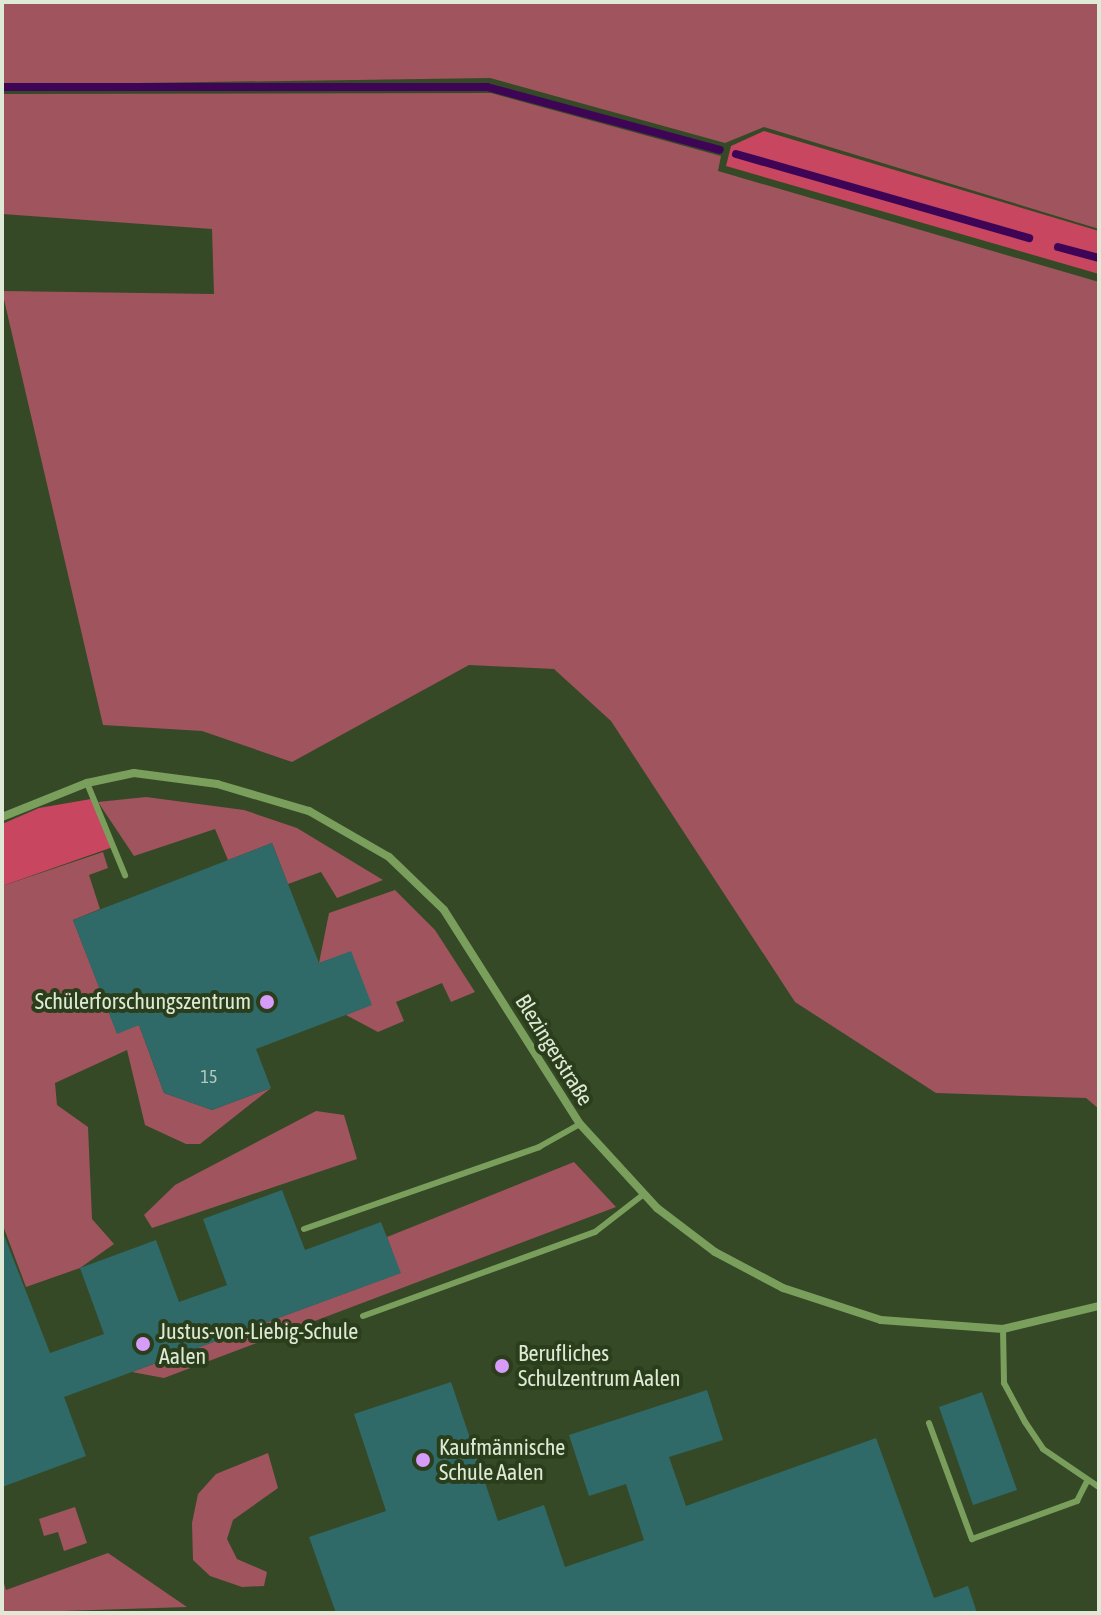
<!DOCTYPE html>
<meta charset="utf-8">
<style>
body{margin:0}
#map{position:relative;width:1101px;height:1615px;overflow:hidden;background:#354926;font-family:"Asap Condensed",sans-serif}
div>[style]{position:absolute}
[style*='--x']{left:calc(var(--x)*1px);top:calc(var(--y)*1px);width:calc(var(--w)*1px);rotate:calc(var(--a)*1deg)}
.green>*{inset:0;background:#9f545e}
.forest>*{inset:0;background:#c8465f}
.stream>*{height:8px;margin:-4px;padding:0 4px;transform-origin:4px;border-radius:4px;background:#3e0455}
.building>*{inset:0;background:#2f6a69}
.lane>*{height:6px;margin:-3px;padding:0 3px;transform-origin:3px;border-radius:3px;background:#7a9f5d}
.street>*{height:8px;margin:-4px;padding:0 4px;transform-origin:4px;border-radius:4px;background:#7a9f5d}
.dots>*{width:22px;height:22px;translate:-50% -50%;box-sizing:border-box;border:4px solid #2b3e1b;border-radius:50%}
span{translate:-50% -50%;white-space:nowrap;text-align:center;line-height:1.15;-webkit-text-stroke:8px #2b3e1b;paint-order:stroke}
.number-label{font-size:18px;color:#b2cabb}
.number-label span{-webkit-text-stroke-width:0}
.poi-label{font-size:22px;color:#deead6}
.right{translate:-100% -50%;text-align:right}
.left{translate:0 -50%;text-align:left}
.street-label{font-size:22px;color:#deead6}
.frame{position:absolute;inset:0;border:4px solid #deead6;pointer-events:none}
</style>
<div id="map">
<div class="green">
<i style="clip-path:polygon(2px 2px,1099px 2px,1099px 229px,764px 127px,725px 143px,490px 78px,2px 85px)"></i>
<i style="clip-path:polygon(491px 93px,721px 156px,718px 171px,1099px 282px,1099px 1109px,1086px 1098px,936px 1093px,795px 1002px,611px 721px,554px 669px,469px 665px,292px 762px,202px 731px,103px 725px,2px 291px,214px 294px,212px 229px,2px 214px,2px 94px)"></i>
<i style="clip-path:polygon(146px 797px,244px 810px,297px 828px,383px 880px,337px 898px,321px 872px,288px 884px,272px 843px,228px 860px,215px 829px,134px 856px,98px 802px)"></i>
<i style="clip-path:polygon(103px 852px,108px 868px,89px 875px,100px 909px,73px 920px,117px 1033px,139px 1025px,164px 1093px,212px 1110px,271px 1088px,200px 1144px,186px 1144px,145px 1125px,127px 1050px,55px 1083px,57px 1105px,88px 1127px,92px 1219px,114px 1244px,80px 1268px,26px 1287px,2px 1223px,2px 886px)"></i>
<i style="clip-path:polygon(395px 890px,435px 930px,475px 992px,451px 1002px,442px 983px,396px 1002px,404px 1021px,378px 1032px,346px 1015px,371px 1005px,351px 952px,319px 963px,329px 913px)"></i>
<i style="clip-path:polygon(316px 1111px,344px 1115px,357px 1159px,152px 1228px,144px 1215px,175px 1185px)"></i>
<i style="clip-path:polygon(574px 1162px,616px 1207px,164px 1378px,132px 1372px,400px 1273px,387px 1237px)"></i>
<i style="clip-path:polygon(268px 1453px,278px 1488px,233px 1520px,227px 1539px,237px 1559px,267px 1572px,264px 1586px,242px 1587px,210px 1576px,193px 1560px,192px 1523px,198px 1494px,216px 1474px)"></i>
<i style="clip-path:polygon(75px 1507px,87px 1543px,64px 1551px,58px 1532px,44px 1536px,39px 1519px)"></i>
<i style="clip-path:polygon(108px 1553px,187px 1607px,2px 1613px,2px 1577px,6px 1590px)"></i>
</div>
<div class="forest">
<i style="clip-path:polygon(764px 131px,1099px 231px,1099px 274px,726px 166px,731px 146px)"></i>
<i style="clip-path:polygon(91px 799px,113px 847px,2px 886px,2px 824px,39px 808px)"></i>
</div>
<div class="stream">
<i style="--x:2;--y:87;--w:485;--a:0"></i>
<i style="--x:487;--y:87;--w:241;--a:15.1"></i>
<i style="--x:736;--y:154;--w:305;--a:16"></i>
<i style="--x:1058;--y:247;--w:42;--a:15"></i>
</div>
<div class="building">
<i style="clip-path:polygon(272px 843px,319px 963px,351px 951px,372px 1005px,256px 1049px,271px 1088px,212px 1110px,164px 1093px,139px 1025px,117px 1034px,73px 920px)"></i>
<i style="clip-path:polygon(282px 1190px,305px 1250px,381px 1222px,401px 1273px,64px 1397px,86px 1456px,2px 1487px,2px 1230px,50px 1353px,104px 1334px,80px 1268px,156px 1240px,179px 1302px,227px 1285px,203px 1219px)"></i>
<i style="clip-path:polygon(451px 1382px,498px 1521px,544px 1505px,565px 1567px,644px 1540px,626px 1484px,589px 1496px,569px 1435px,707px 1390px,723px 1440px,669px 1457px,686px 1506px,876px 1438px,934px 1598px,968px 1586px,977px 1613px,336px 1613px,309px 1537px,386px 1511px,354px 1414px)"></i>
<i style="clip-path:polygon(982px 1392px,1017px 1490px,973px 1505px,939px 1407px)"></i>
</div>
<div class="lane">
<i style="--x:87;--y:783;--w:100;--a:67.6"></i>
<i style="--x:304;--y:1229;--w:249;--a:-19.2"></i>
<i style="--x:539;--y:1147;--w:47;--a:-29.3"></i>
<i style="--x:363;--y:1316;--w:247;--a:-19.9"></i>
<i style="--x:595;--y:1232;--w:62;--a:-37.8"></i>
<i style="--x:1003;--y:1329;--w:54;--a:88.9"></i>
<i style="--x:1004;--y:1383;--w:44;--a:61.7"></i>
<i style="--x:1025;--y:1422;--w:32;--a:56"></i>
<i style="--x:1043;--y:1449;--w:68;--a:34.2"></i>
<i style="--x:929;--y:1423;--w:124;--a:69.7"></i>
<i style="--x:972;--y:1539;--w:112;--a:-19.9"></i>
<i style="--x:1077;--y:1501;--w:22;--a:-63"></i>
</div>
<div class="street">
<i style="--x:2;--y:817;--w:92;--a:-21.8"></i>
<i style="--x:87;--y:783;--w:48;--a:-12"></i>
<i style="--x:134;--y:773;--w:84;--a:7.5"></i>
<i style="--x:217;--y:784;--w:96;--a:16.4"></i>
<i style="--x:309;--y:811;--w:92;--a:29.9"></i>
<i style="--x:389;--y:857;--w:76;--a:43.9"></i>
<i style="--x:444;--y:910;--w:254;--a:57.6"></i>
<i style="--x:580;--y:1124;--w:114;--a:47.5"></i>
<i style="--x:657;--y:1208;--w:73;--a:37.2"></i>
<i style="--x:715;--y:1252;--w:77;--a:27.9"></i>
<i style="--x:783;--y:1288;--w:103;--a:18.1"></i>
<i style="--x:881;--y:1320;--w:122;--a:4.2"></i>
<i style="--x:1003;--y:1329;--w:99;--a:-13.5"></i>
</div>
<div class="dots">
<i style="left:267px;top:1002px;background:#d79bf9"></i>
<i style="left:143px;top:1344px;background:#d79bf9"></i>
<i style="left:502px;top:1366px;background:#d79bf9"></i>
<i style="left:423px;top:1460px;background:#d79bf9"></i>
</div>
<div class="number-label">
<span style="left:209px;top:1077px">15</span>
</div>
<div class="poi-label">
<span class="right" style="left:251px;top:1002px">Schülerforschungszentrum</span>
<span class="left" style="left:159px;top:1344px">Justus-von-Liebig-Schule<br>Aalen</span>
<span class="left" style="left:518px;top:1366px">Berufliches<br>Schulzentrum Aalen</span>
<span class="left" style="left:439px;top:1460px">Kaufmännische<br>Schule Aalen</span>
</div>
<div class="street-label">
<span style="left:554px;top:1050px;rotate:58deg">Blezingerstraße</span>
</div>
<div class="frame"></div>
</div>
